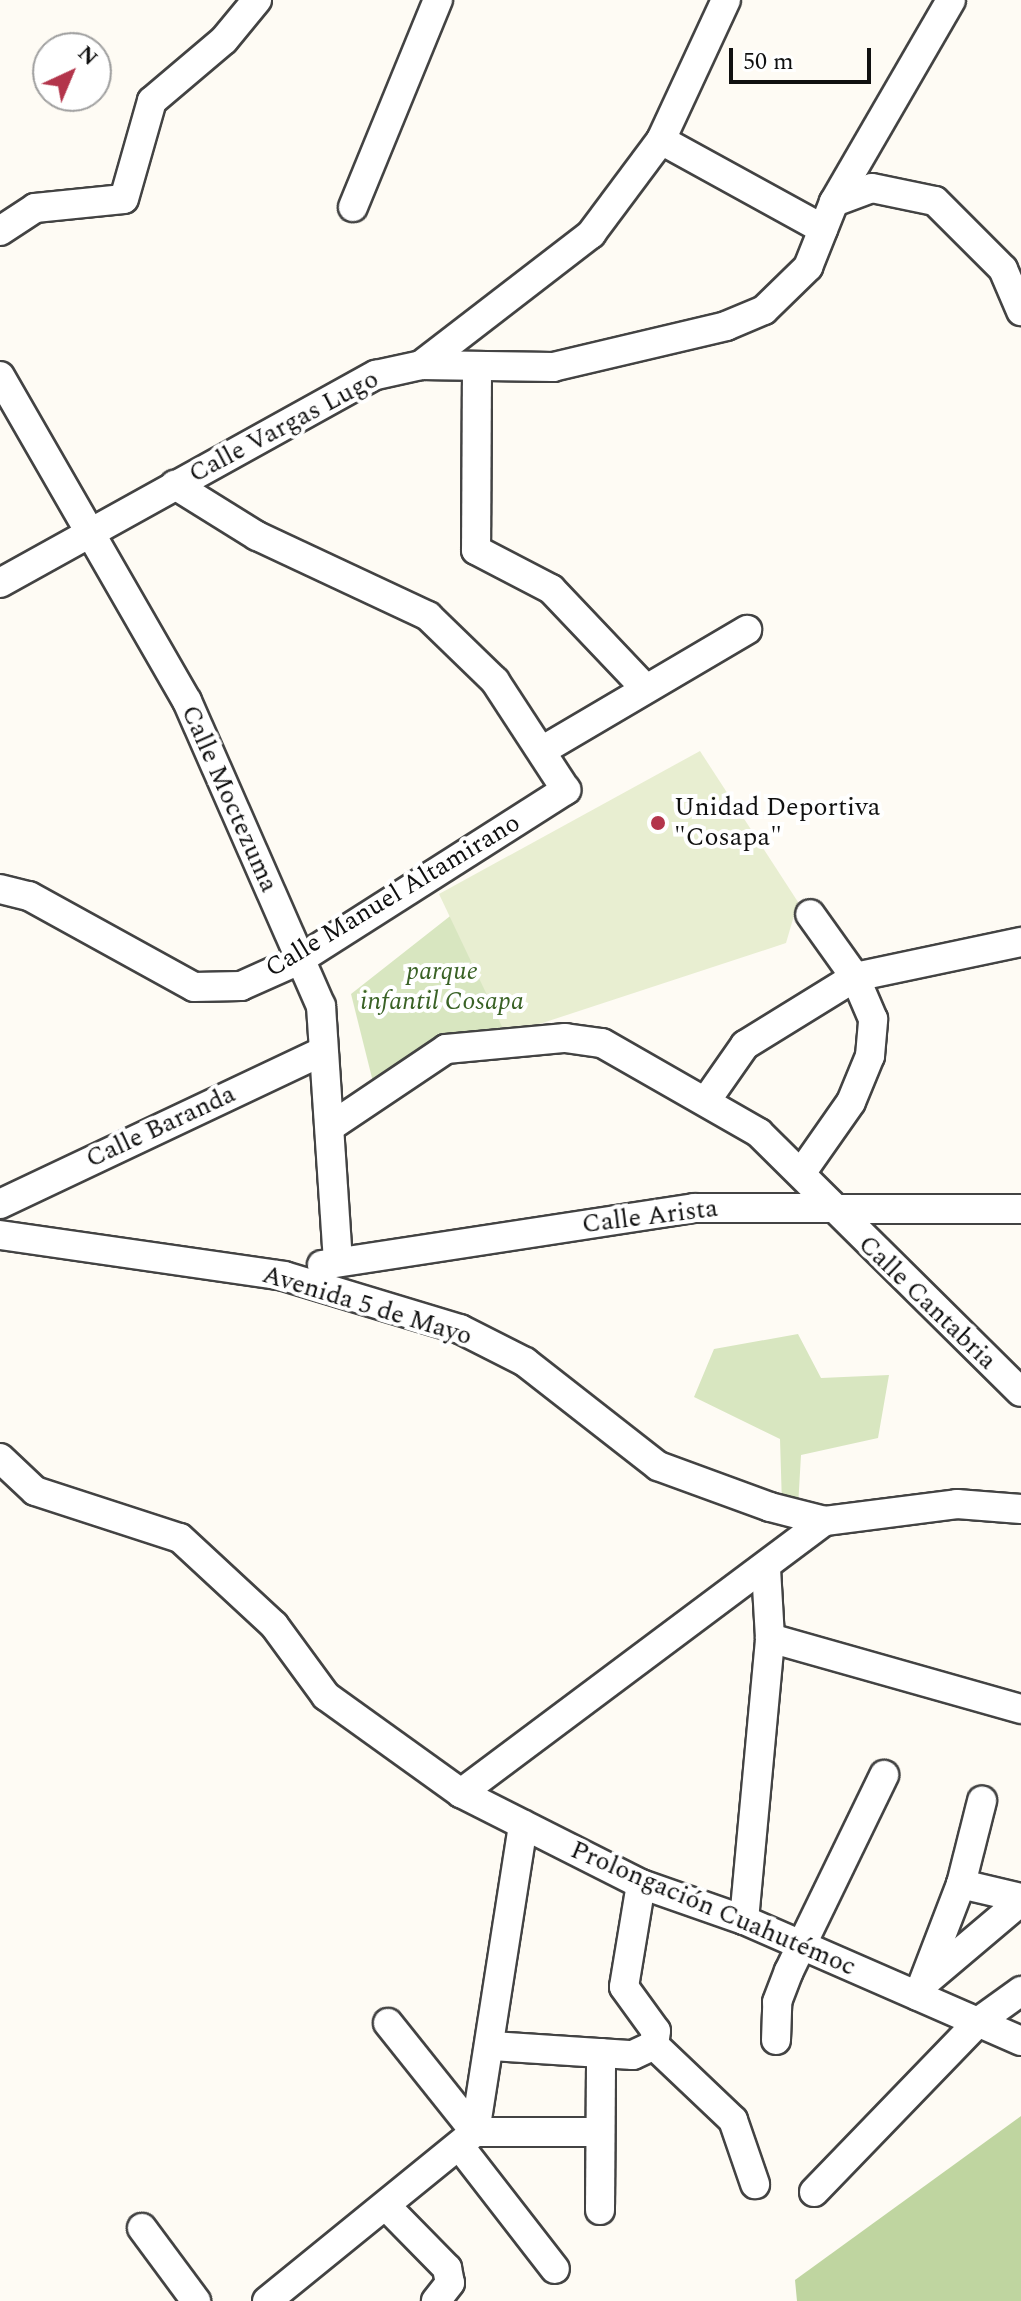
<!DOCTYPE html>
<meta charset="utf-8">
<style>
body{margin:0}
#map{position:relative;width:1021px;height:2301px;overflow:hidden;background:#fefbf4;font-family:Spectral,serif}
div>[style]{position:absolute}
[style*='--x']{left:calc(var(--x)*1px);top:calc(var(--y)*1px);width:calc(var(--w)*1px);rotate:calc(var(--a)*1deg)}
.green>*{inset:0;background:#d8e6c0}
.forest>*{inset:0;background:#bfd5a0}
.pitch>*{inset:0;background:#e8eed1}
.roads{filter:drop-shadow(2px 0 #434343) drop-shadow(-2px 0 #434343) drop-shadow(0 2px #434343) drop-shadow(0 -2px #434343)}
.minor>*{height:28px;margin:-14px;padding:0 14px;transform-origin:14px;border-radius:14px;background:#fff}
.dots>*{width:22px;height:22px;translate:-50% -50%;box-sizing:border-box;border:4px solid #fff;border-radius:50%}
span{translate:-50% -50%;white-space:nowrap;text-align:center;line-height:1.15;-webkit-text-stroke:8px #fff;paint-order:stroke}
.street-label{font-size:26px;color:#101010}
.poi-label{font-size:26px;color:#101010}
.left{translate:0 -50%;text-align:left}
.park-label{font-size:26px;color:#3a6226;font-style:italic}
.north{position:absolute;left:32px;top:32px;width:80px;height:80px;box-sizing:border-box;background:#fff;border:2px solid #9f9f9f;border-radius:50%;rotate:44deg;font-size:22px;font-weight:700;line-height:32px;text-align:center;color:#101010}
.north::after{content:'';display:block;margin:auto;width:28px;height:36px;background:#b3354b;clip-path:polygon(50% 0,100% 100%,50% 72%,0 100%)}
.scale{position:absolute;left:729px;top:48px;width:142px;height:36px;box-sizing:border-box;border:4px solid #101010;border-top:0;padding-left:10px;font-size:24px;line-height:28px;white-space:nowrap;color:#101010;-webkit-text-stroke:6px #fff;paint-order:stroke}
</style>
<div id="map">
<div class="green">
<i style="clip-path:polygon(454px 913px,511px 1026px,438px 1038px,373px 1082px,351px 994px)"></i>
<i style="clip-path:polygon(798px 1334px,821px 1378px,889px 1375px,878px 1438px,801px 1455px,798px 1507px,782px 1505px,780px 1439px,694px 1397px,714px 1349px)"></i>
</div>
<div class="forest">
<i style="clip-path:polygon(1021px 2116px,1021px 2301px,797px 2301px,795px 2280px)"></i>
</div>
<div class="pitch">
<i style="clip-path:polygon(700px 751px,798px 902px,786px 943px,506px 1035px,439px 894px)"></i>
</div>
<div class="roads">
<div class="minor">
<i style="--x:661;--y:140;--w:185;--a:28.8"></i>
<i style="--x:834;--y:202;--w:40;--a:-20.2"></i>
<i style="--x:872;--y:188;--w:64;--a:11.7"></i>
<i style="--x:935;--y:201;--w:96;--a:45"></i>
<i style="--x:1003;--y:269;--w:46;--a:66.8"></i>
<i style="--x:353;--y:207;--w:224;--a:-67.7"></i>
<i style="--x:0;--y:231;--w:42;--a:-33.3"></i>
<i style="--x:35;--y:208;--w:89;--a:-5.8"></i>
<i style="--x:124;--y:199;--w:102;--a:-74.1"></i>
<i style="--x:152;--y:101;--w:94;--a:-40.3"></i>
<i style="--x:224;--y:40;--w:52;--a:-50.5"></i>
<i style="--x:421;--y:365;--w:215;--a:-37.6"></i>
<i style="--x:591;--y:234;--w:117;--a:-53.3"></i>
<i style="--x:661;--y:140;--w:154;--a:-65.1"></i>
<i style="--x:477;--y:368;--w:182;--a:90.3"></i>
<i style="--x:476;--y:550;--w:85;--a:27.5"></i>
<i style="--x:551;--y:589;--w:135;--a:46.5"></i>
<i style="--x:0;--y:376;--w:375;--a:60.1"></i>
<i style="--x:187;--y:701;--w:333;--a:66.3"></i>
<i style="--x:321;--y:1006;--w:256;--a:86.2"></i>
<i style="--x:0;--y:583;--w:430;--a:-29"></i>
<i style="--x:376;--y:375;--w:46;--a:-12.5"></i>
<i style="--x:421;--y:365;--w:132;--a:0.9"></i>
<i style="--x:553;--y:367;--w:178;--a:-13.3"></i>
<i style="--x:726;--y:326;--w:41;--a:-22.8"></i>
<i style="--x:764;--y:310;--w:62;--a:-44.3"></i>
<i style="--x:808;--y:267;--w:70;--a:-68.2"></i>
<i style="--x:834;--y:202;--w:233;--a:-59.9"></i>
<i style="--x:543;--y:750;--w:237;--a:-30.5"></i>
<i style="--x:0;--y:889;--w:30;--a:14"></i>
<i style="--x:29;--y:896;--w:188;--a:28.9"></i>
<i style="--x:194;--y:987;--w:47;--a:-1.2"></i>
<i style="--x:241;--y:986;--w:64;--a:-24.1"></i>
<i style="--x:299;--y:960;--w:317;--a:-32.5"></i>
<i style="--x:566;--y:790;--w:130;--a:-123.1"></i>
<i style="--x:495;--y:681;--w:93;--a:-135.9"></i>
<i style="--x:428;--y:616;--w:189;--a:-154.9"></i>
<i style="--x:257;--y:536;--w:97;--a:-148.1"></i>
<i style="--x:708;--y:1098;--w:65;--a:-55.1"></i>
<i style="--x:745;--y:1045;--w:129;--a:-31.7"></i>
<i style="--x:855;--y:977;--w:170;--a:-11.9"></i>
<i style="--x:333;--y:1125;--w:136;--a:-33.9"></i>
<i style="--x:446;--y:1049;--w:120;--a:-5.3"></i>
<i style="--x:565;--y:1038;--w:37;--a:8"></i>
<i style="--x:602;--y:1043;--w:181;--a:29.8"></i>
<i style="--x:759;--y:1133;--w:368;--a:44.7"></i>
<i style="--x:802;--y:1172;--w:85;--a:-55"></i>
<i style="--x:851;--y:1102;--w:50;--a:-67.6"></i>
<i style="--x:870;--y:1056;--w:37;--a:-85"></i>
<i style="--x:873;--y:1019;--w:46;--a:-113.2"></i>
<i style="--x:855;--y:977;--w:77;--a:-125.5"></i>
<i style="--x:0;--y:1204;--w:357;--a:-25.3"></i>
<i style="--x:0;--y:1235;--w:287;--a:8.2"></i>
<i style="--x:284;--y:1276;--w:184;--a:16.8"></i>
<i style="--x:460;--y:1329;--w:73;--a:26.9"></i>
<i style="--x:525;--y:1362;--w:169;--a:38"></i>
<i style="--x:658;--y:1466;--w:119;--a:20.1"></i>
<i style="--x:770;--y:1507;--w:57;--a:14.3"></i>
<i style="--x:825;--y:1521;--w:133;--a:-7.3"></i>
<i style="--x:957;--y:1504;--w:64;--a:4.5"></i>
<i style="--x:322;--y:1265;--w:376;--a:-8.7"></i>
<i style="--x:694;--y:1208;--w:327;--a:0.2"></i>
<i style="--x:0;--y:1458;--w:48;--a:43.3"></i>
<i style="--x:35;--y:1491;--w:152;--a:18"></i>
<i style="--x:180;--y:1538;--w:128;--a:42.8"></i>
<i style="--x:274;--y:1625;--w:88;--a:53.8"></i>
<i style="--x:326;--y:1696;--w:166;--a:35.7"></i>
<i style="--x:461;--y:1793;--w:202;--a:26.8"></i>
<i style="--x:641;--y:1884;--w:109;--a:19.3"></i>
<i style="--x:744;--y:1920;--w:302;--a:23.6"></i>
<i style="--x:770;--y:1638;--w:261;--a:15.8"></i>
<i style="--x:461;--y:1793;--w:454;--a:-36.8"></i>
<i style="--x:641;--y:1884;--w:104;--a:99.4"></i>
<i style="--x:624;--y:1987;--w:54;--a:54"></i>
<i style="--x:656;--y:2031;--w:14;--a:98"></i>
<i style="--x:961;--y:1884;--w:62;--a:13.1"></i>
<i style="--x:744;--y:1920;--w:283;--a:-84.7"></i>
<i style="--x:770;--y:1638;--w:69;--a:-93.3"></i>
<i style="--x:924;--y:1983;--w:127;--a:-40.2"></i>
<i style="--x:918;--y:1996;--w:120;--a:-69"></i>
<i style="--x:961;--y:1884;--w:86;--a:-75.8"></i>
<i style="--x:388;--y:2023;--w:139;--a:51.4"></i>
<i style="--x:475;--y:2132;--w:121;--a:0"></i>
<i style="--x:776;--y:2040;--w:38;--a:-88"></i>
<i style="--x:777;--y:2002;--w:33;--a:-69"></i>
<i style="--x:789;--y:1971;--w:218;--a:-64.1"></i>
<i style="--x:654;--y:2045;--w:109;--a:43.5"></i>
<i style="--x:733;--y:2120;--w:68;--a:71"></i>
<i style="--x:492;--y:2046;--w:141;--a:3.7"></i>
<i style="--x:633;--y:2055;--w:23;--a:-25"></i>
<i style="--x:461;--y:2148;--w:153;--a:52.2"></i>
<i style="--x:814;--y:2192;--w:236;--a:-46"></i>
<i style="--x:978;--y:2022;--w:53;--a:-35.8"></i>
<i style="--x:389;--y:2209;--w:83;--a:45.5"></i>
<i style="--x:447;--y:2268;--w:15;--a:79"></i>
<i style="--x:450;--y:2283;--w:23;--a:128"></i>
<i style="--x:600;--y:2210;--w:157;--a:-89.6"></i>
<i style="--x:142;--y:2228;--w:91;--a:53.5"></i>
<i style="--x:267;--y:2301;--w:268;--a:-39.1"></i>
<i style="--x:475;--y:2132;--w:311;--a:-81.1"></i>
</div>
</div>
<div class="dots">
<i style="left:658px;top:823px;background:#b3354b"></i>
</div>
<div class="street-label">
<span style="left:284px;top:427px;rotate:-28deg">Calle Vargas Lugo</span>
<span style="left:229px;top:799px;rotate:66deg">Calle Moctezuma</span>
<span style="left:393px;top:896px;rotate:-31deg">Calle Manuel Altamirano</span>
<span style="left:161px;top:1127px;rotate:-25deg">Calle Baranda</span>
<span style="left:650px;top:1217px;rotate:-7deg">Calle Arista</span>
<span style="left:927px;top:1303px;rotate:44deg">Calle Cantabria</span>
<span style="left:367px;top:1306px;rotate:17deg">Avenida 5 de Mayo</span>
<span style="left:713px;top:1909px;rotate:23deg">Prolongación Cuahutémoc</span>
</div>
<div class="poi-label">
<span class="left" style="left:674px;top:823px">Unidad Deportiva<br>"Cosapa"</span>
</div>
<div class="park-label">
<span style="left:442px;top:987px">parque<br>infantil Cosapa</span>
</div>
<div class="north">N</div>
<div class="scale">50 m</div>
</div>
